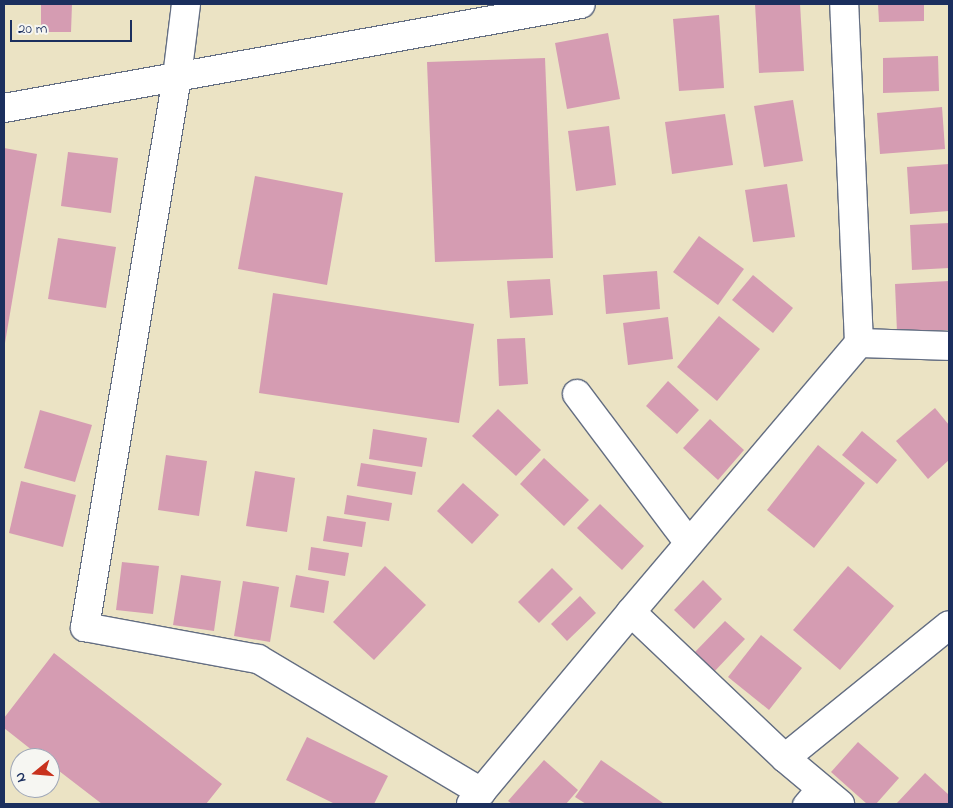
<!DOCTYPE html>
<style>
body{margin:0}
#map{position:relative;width:953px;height:808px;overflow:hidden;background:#ebe3c4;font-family:"Indie Flower",sans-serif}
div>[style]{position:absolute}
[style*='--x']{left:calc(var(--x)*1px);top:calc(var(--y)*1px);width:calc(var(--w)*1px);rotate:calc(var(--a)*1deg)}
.building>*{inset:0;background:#d59cb2}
.roads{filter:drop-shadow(1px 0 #646e82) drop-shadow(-1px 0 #646e82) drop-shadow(0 1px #646e82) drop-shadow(0 -1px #646e82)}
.lane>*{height:21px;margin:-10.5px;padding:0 10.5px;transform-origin:10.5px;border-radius:10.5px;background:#fff}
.street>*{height:28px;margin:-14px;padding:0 14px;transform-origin:14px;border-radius:14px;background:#fff}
span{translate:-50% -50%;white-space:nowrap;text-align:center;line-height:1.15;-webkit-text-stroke:4.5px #f6f6f2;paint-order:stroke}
.frame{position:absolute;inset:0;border:5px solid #1b2f5e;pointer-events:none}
.north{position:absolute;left:10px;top:748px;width:50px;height:50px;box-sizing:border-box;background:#f6f6f2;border:1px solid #9ea6b7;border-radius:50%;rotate:253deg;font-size:14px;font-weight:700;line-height:20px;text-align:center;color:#1b2f5e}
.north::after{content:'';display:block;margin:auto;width:18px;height:22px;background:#c8321e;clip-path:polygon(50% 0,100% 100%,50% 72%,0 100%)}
.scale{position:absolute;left:10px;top:20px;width:122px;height:22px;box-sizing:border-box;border:2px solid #1b2f5e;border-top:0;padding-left:6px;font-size:15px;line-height:18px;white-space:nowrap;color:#1b2f5e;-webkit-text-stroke:4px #f6f6f2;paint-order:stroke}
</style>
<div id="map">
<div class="building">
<i style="clip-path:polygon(41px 4px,72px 4px,71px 32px,41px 32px)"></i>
<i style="clip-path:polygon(755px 4px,800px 4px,804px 71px,759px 73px)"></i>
<i style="clip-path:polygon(878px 4px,924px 4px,924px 21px,879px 22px)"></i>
<i style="clip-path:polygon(719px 15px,724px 88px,679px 91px,673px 19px)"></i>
<i style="clip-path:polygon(608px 33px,620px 99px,567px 109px,555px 43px)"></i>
<i style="clip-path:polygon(938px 56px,939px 91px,883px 93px,883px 58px)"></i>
<i style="clip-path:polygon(545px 58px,553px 258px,435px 262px,427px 62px)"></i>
<i style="clip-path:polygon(793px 100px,803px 161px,764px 167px,754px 106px)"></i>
<i style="clip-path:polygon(942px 107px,945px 149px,880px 154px,877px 113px)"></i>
<i style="clip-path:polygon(725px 114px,733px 165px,672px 174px,665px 122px)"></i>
<i style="clip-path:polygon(609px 126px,616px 185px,576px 191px,568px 131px)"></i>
<i style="clip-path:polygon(4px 148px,37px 154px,5px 343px,4px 343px)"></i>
<i style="clip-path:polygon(68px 152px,118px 158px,111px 213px,61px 206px)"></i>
<i style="clip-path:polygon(949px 164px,949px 211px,910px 214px,907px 167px)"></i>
<i style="clip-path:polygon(255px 176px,343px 193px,327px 285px,238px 269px)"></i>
<i style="clip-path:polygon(787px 184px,795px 237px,753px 242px,745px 190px)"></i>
<i style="clip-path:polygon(949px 223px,949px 268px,912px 270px,910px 225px)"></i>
<i style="clip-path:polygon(699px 236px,744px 269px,718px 305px,673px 272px)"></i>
<i style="clip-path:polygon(58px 238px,116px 247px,106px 308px,48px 299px)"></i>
<i style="clip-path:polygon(657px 271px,660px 309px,606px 314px,603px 275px)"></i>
<i style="clip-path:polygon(753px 275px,793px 308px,773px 333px,732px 300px)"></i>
<i style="clip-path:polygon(550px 279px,553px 315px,510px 318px,507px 281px)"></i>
<i style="clip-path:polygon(949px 281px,949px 330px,897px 332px,895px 284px)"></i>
<i style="clip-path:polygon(273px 293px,474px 324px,459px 423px,259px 393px)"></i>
<i style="clip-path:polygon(719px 316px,760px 349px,717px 401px,677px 367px)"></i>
<i style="clip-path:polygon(668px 317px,673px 359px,628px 365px,623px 323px)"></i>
<i style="clip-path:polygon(525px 338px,528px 384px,499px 386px,497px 339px)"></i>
<i style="clip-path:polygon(668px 381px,699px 410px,677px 434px,646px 406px)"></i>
<i style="clip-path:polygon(935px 408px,949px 425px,949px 460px,928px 479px,896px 441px)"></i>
<i style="clip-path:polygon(498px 409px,541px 450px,516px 476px,472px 436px)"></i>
<i style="clip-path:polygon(40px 410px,92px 425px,75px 482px,24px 468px)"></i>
<i style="clip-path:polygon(710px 419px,744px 450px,718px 480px,683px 448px)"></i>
<i style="clip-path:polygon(373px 429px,427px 438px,422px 467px,369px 459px)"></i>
<i style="clip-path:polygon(862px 431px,897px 460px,877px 484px,842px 455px)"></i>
<i style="clip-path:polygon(818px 445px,865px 483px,814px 548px,767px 510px)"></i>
<i style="clip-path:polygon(166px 455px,207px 461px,199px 516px,158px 510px)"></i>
<i style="clip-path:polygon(544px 458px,589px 500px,564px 526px,520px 484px)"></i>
<i style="clip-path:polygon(361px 463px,416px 472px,412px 495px,357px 486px)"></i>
<i style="clip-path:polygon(255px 471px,295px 478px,287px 532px,246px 526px)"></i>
<i style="clip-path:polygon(21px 481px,76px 495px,63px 547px,9px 533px)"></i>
<i style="clip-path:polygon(463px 483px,499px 515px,472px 544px,437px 511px)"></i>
<i style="clip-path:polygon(347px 495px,392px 503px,389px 521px,344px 514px)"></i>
<i style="clip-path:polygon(600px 504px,644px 546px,622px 570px,577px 528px)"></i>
<i style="clip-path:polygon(327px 516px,366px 522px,362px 547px,323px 541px)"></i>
<i style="clip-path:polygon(311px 547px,349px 553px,345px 576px,308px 570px)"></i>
<i style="clip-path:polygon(122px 562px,159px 566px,153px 614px,116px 610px)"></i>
<i style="clip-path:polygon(385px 566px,426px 605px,374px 660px,333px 622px)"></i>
<i style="clip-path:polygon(848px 566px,894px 606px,840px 670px,793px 630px)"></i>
<i style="clip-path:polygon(552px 568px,573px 589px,539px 623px,518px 602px)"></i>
<i style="clip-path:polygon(181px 575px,221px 581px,214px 631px,173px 625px)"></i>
<i style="clip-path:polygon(296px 575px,329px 581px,324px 613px,290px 607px)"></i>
<i style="clip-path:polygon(703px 580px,722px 599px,694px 629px,674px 610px)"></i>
<i style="clip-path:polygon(243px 581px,279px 587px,270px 642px,234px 636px)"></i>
<i style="clip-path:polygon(580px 596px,596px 613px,567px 641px,551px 624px)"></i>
<i style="clip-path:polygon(725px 621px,745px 639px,713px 673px,693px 654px)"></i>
<i style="clip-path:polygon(761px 635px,802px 668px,769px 710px,728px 677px)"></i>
<i style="clip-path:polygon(54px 653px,222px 784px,206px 804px,102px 804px,50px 764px,50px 758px,42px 758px,4px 728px,4px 718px)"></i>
<i style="clip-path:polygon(307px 737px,388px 776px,374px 804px,335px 804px,286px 780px)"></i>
<i style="clip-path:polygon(858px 742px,899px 778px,876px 804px,867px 804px,831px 772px)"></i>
<i style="clip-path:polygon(544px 760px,578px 790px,566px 804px,512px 804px,508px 801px)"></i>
<i style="clip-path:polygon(601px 760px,663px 803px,662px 804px,586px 804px,575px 797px)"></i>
<i style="clip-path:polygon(925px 773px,949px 795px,949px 804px,896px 804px)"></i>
</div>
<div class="roads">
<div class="lane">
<i style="--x:803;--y:804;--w:25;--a:-50"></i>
</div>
<div class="street">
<i style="--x:186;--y:4;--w:74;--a:97"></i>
<i style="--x:177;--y:77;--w:558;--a:99.5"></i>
<i style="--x:85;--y:627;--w:176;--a:10.5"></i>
<i style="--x:258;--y:659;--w:260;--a:30.8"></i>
<i style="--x:4;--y:108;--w:586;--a:-10.22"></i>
<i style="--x:859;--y:343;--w:90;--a:1.9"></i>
<i style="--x:577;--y:394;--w:186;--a:53.1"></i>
<i style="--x:631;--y:612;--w:212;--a:43.5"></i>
<i style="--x:785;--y:758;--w:72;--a:39.9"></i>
<i style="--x:785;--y:758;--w:211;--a:-39"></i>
<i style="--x:471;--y:804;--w:250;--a:-50.2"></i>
<i style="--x:631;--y:612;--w:353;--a:-49.7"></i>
<i style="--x:859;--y:343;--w:339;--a:-92.5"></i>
</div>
</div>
<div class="frame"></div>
<div class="north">N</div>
<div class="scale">20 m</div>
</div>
